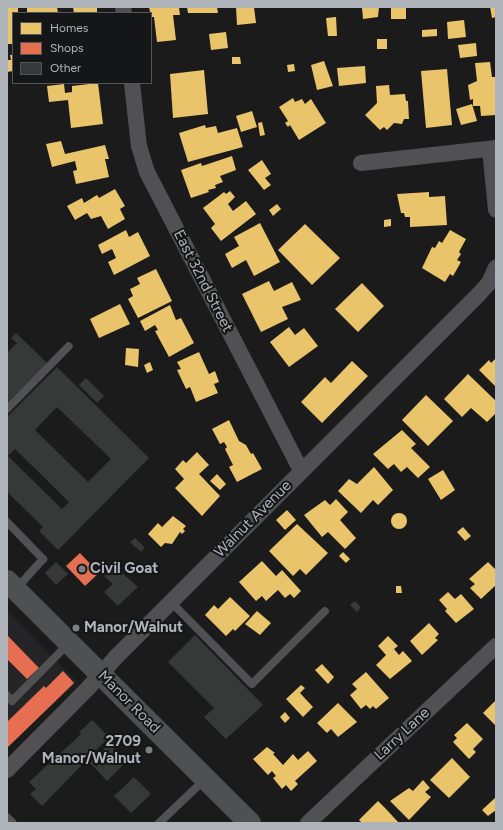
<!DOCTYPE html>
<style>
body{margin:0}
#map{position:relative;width:503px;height:830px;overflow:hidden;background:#1b1b1b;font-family:Figtree,sans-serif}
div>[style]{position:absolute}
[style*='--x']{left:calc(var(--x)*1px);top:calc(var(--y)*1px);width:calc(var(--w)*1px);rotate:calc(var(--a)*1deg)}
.built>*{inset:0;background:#252527}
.homes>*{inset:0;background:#e9c46a}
.round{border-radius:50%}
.shops>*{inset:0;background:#e76f51}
.building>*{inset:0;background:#373838}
.service>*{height:8px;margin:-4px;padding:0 4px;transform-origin:4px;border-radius:4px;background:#515154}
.minor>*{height:16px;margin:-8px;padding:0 8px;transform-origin:8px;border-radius:8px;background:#515154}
.secondary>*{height:22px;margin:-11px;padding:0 11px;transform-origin:11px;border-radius:11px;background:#4f5051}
.dots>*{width:11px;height:11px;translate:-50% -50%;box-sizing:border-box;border:2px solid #151617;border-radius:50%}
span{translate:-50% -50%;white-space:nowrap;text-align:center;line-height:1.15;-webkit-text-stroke:4px #151617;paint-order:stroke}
.street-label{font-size:15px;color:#afb3ba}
.poi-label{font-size:15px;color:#afb3ba;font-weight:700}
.left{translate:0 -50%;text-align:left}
.right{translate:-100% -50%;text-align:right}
.frame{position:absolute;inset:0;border:8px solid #afb3ba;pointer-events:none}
.legend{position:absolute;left:12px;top:12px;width:140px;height:72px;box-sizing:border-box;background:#151617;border:1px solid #535558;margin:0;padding:5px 7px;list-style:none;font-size:12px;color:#afb3ba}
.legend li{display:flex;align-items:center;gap:8px;height:20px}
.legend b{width:20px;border:1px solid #535558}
</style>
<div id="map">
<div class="built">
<i style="clip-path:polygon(7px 611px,77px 682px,7px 748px)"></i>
</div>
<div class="homes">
<i style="clip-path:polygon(7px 7px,18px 7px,18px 13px,13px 13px,13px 44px,7px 44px)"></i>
<i style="clip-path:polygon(27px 7px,57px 7px,58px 13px,27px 13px)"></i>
<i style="clip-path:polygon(73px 7px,97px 7px,97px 13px,74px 13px)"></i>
<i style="clip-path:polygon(149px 7px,179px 7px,180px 15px,173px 15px,176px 40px,157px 42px,154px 17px,151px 17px)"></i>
<i style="clip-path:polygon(187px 7px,217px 7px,218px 13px,188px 13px)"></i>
<i style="clip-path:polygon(236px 7px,254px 7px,256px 23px,237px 25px)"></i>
<i style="clip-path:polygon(359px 7px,379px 7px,378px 17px,363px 19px,362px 8px)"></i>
<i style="clip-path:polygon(391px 7px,406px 7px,406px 19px,391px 19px)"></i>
<i style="clip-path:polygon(490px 7px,496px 7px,496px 17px,492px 18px)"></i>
<i style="clip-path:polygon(336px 17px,337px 36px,328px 36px,326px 18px)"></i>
<i style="clip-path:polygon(464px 20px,466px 37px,448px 39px,447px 22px)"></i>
<i style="clip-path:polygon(437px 29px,437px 36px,422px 37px,422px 30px)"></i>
<i style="clip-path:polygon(226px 32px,228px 48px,211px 50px,209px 34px)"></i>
<i style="clip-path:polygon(377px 39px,387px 39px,387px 49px,377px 49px)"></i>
<i style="clip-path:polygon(476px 43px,477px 56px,460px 58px,458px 45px)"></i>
<i style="clip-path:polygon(10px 55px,13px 55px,13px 71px,7px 72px,7px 60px,11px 60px)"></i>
<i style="clip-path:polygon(232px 57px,240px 57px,241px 64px,232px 64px)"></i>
<i style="clip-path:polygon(324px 61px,333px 86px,317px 90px,311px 65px)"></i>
<i style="clip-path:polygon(490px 62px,492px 77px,496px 77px,496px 115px,481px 116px,480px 106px,473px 106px,473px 99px,470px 100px,468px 85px,477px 81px,475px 63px)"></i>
<i style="clip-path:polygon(294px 64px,295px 71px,288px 72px,287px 65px)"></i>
<i style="clip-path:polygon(365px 66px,366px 83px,339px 86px,337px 68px)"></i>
<i style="clip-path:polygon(447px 69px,452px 125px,426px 128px,421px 71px)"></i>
<i style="clip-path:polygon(204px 70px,208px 114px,173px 118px,170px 74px)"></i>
<i style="clip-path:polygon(98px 83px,103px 124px,71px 128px,68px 100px,49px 102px,47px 86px,64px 84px,65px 93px,72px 92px,72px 86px)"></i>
<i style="clip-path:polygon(389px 85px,390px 95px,405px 94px,406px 101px,408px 101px,409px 119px,404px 119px,402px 124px,394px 123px,387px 130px,384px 127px,380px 130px,365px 115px,377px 103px,376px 86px)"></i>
<i style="clip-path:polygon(293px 98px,295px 102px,302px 99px,305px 104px,311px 99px,326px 123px,299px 140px,290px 125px,288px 127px,285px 123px,288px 121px,279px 107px)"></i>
<i style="clip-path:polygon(472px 104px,477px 121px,461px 125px,456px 109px)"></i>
<i style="clip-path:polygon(252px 111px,257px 127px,241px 132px,236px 116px)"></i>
<i style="clip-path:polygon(262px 122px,265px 135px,260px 136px,258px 123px)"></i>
<i style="clip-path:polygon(205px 125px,206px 128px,216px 126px,218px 133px,237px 128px,243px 147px,188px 162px,179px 133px)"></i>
<i style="clip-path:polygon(61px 141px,65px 154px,105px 145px,109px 159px,105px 159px,109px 177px,76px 184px,73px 171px,77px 170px,75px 161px,52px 167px,46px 144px)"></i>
<i style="clip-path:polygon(232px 156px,236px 170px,220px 176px,223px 182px,215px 185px,216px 188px,208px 190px,209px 192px,191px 198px,181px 170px,201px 163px,202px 166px)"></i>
<i style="clip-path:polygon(262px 160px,271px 174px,265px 178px,271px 185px,264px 190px,248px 170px)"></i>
<i style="clip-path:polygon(115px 189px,125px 206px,120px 209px,125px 219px,108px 229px,101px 216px,91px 219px,87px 213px,75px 220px,67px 206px,82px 198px,84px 203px,97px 195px,99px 198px)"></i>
<i style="clip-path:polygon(230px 191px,235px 197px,228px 204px,233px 211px,246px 201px,256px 214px,221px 241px,211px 228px,215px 224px,203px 208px,224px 192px,226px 194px)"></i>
<i style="clip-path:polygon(429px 192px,429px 197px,445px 196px,447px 225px,410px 227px,410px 217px,405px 217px,404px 213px,401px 213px,397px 194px)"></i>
<i style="clip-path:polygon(277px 204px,281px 209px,273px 216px,269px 210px)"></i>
<i style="clip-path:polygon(391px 219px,391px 226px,384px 227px,384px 220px)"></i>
<i style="clip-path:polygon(260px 223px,280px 262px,254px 276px,246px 260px,232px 268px,225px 254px,239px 246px,234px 237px)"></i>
<i style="clip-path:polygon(305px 224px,340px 258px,312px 285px,278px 250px)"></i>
<i style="clip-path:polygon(126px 230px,129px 237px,138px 232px,150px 256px,114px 275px,108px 262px,116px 258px,112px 249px,102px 254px,98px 245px)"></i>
<i style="clip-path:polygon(450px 230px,466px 239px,459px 252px,461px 254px,457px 260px,461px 262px,453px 276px,450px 274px,445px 282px,422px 268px,432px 247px,435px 248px,439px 241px,442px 243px)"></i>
<i style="clip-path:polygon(156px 269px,172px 301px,138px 318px,128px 299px,133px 296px,130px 289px,140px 284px,137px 278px)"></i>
<i style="clip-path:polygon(269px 281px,274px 291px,292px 282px,301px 300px,282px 307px,288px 319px,261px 332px,242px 294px)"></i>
<i style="clip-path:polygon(362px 283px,384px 306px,358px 332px,335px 309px)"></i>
<i style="clip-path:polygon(120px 304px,130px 324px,99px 338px,90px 319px)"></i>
<i style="clip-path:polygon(170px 305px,176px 320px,181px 318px,194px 343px,169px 357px,155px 331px,158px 330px,155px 325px,145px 331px,140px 321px)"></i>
<i style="clip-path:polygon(289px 327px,295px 335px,304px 328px,318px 346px,289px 367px,270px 342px)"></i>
<i style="clip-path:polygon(126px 348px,139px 349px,138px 367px,125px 365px)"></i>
<i style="clip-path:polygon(199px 352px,209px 374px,215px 371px,219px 382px,214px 384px,218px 393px,196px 402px,190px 387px,186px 389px,177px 370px,181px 369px,177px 362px)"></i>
<i style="clip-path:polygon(496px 358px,496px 387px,479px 370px,489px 360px,491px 363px)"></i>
<i style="clip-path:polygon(352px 361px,368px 376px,322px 423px,301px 402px,325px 377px,331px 383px)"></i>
<i style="clip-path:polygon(150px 362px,153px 370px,147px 373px,144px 365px)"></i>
<i style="clip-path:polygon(468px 374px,496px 401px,496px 413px,487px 422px,471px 408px,462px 417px,444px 399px)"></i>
<i style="clip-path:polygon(426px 395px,453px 421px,428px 446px,402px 420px)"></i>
<i style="clip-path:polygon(229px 420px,239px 441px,246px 445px,251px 454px,253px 453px,262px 469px,237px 482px,229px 467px,233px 465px,225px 449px,227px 447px,224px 442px,220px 444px,212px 429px)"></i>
<i style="clip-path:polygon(402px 430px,416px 444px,411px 448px,430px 467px,418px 478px,407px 467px,401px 472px,394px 464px,388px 469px,373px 454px)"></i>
<i style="clip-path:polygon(197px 452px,209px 465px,199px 474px,220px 496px,202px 516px,175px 488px,184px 479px,175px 469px,183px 460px,186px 463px)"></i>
<i style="clip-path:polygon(374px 467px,393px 490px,378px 505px,373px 500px,361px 513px,338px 491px,349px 479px,357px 484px)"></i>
<i style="clip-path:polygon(443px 470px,455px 490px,441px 500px,428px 479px)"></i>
<i style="clip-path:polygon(217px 474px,226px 484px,220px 490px,210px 481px)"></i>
<i style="clip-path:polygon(336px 499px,348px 512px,340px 520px,356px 538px,345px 549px,328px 532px,322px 537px,304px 515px,325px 500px,330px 505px)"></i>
<i style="clip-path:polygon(287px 510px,296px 520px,285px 530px,276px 520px)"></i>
<i class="round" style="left:391px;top:513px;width:16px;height:16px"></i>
<i style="clip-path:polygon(173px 516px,186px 526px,183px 529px,185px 531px,182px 534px,180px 532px,172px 544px,165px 543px,161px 547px,148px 534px,158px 523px,162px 527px)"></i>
<i style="clip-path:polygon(297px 524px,328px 553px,306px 575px,300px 569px,293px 576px,269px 551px)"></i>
<i style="clip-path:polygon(463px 527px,471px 536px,465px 541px,457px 532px)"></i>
<i style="clip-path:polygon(343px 552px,350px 559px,346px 563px,339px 556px)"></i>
<i style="clip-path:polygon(262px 561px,276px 576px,282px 570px,301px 591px,294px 598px,290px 594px,285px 598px,278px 590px,266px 601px,262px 596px,256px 601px,239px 582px)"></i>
<i style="clip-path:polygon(488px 562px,496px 570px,496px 585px,481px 599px,470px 588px,475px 584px,469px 579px)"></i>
<i style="clip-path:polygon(396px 586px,401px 586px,402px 593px,396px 593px)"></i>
<i style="clip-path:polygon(448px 592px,455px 599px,461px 594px,474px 609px,456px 623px,445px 611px,447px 609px,439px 600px)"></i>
<i style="clip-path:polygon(230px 597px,250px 616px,235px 631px,233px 629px,226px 636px,205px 615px,214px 605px,218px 609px)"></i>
<i style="clip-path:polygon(257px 611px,271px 623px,260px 635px,245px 624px)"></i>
<i style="clip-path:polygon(429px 623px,439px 634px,435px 638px,438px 640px,422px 655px,410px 641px)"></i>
<i style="clip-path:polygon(388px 636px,398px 646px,394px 649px,399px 655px,403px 651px,412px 661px,390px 679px,376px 665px,386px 655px,378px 646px)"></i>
<i style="clip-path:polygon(322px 664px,334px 677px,328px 684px,315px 670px)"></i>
<i style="clip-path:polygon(366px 672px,389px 698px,376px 709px,373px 706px,370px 709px,366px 705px,361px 709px,350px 695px,357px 689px,352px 684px)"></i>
<i style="clip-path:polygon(301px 685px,305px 688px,300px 693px,313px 707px,303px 717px,286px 699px)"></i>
<i style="clip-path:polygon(496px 700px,496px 726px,483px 713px)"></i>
<i style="clip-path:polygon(338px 703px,357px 722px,338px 737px,331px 729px,327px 733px,317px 723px)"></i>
<i style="clip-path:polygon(285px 712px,290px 718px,285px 723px,280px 717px)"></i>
<i style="clip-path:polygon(467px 723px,483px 739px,473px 749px,476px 752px,469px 759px,453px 742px,457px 738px,454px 735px)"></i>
<i style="clip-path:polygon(267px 747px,275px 753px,273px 754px,283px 765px,293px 754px,298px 760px,308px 751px,317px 761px,295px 781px,298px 784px,291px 791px,286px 785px,282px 789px,273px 778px,276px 776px,272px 771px,268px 775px,253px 759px)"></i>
<i style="clip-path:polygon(452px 758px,470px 777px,449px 798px,430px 780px)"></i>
<i style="clip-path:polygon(423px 780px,430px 788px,425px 792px,431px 797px,409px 820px,390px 801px,409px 788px,413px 791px)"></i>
<i style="clip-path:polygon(496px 797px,496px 810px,488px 816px,482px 810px)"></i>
<i style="clip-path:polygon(378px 801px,385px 808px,399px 823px,362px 823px,359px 820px)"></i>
</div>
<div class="shops">
<i style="clip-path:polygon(80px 553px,99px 573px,85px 586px,66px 566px)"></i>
<i style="clip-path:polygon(7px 635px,39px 668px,27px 679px,7px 659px)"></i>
<i style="clip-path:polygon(63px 671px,74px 683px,7px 748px,7px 722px,44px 686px,46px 688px)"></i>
</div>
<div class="building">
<i style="clip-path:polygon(16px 333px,47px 363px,7px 403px,7px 353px,17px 343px,11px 338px)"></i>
<i style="clip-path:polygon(evenodd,57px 367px,149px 458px,58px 550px,39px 531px,43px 527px,7px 492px,7px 417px,57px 367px,57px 407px,111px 459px,88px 482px,35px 430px,57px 407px,57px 367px,15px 449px,69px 502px,62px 509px,8px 456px,15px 449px)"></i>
<i style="clip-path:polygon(86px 378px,104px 396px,97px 403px,79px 385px)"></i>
<i style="clip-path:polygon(135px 538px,145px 548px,141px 552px,130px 542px)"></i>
<i style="clip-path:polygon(56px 562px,68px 574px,56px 585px,45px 573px)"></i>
<i style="clip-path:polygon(114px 566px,138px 587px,118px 606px,104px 592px,113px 584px,104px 576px)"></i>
<i style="clip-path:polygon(355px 601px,361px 607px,357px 612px,350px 605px)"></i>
<i style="clip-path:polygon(195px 635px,263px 705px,226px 739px,204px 717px,214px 708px,168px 662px)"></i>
<i style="clip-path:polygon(92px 720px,109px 737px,42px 806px,30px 794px,36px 789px,29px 782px,81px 734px,79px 732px)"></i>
<i style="clip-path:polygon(109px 744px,126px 762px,107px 781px,90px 763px)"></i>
<i style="clip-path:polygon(134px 777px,151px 794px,131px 813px,114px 796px)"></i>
</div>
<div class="service">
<i style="--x:7;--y:409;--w:88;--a:-45.5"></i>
<i style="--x:7;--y:522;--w:52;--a:45.8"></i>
<i style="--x:43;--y:559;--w:40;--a:132"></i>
<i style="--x:171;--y:602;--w:115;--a:45.4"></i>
<i style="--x:252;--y:684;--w:103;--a:-45"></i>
<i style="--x:7;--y:695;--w:8;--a:50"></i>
<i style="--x:12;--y:701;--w:81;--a:-45.5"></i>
<i style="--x:7;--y:817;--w:8;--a:45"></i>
<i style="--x:159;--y:823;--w:64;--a:-43.7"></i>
</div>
<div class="minor">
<i style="--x:123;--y:7;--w:6;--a:81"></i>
<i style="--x:132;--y:83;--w:63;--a:83.7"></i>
<i style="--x:139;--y:146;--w:27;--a:73"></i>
<i style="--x:147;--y:172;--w:336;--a:62.7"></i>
<i style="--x:490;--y:149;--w:61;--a:84.4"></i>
<i style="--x:361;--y:163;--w:136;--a:-6.3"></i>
<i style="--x:7;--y:770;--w:117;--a:-45.3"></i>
<i style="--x:89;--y:687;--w:40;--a:-48"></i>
<i style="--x:116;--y:657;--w:513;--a:-45"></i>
<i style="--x:479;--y:294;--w:15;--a:-48"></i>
<i style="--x:489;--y:283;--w:17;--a:-66"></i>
<i style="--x:308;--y:823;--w:258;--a:-43.3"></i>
</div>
<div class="secondary">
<i style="--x:7;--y:581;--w:343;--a:44.9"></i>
</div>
<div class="dots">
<i style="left:82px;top:569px;background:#7b7e82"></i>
<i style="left:76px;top:628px;background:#7b7e82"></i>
<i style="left:149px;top:750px;background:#7b7e82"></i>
</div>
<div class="street-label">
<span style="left:203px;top:281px;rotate:63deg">East 32nd Street</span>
<span style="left:253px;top:519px;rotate:-45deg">Walnut Avenue</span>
<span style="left:129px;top:702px;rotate:45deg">Manor Road</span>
<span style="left:402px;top:734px;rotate:-43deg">Larry Lane</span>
</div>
<div class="poi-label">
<span class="left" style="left:90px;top:569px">Civil Goat</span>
<span class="left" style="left:84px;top:628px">Manor/Walnut</span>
<span class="right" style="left:141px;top:750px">2709<br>Manor/Walnut</span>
</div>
<div class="frame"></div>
<ul class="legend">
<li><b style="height:11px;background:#e9c46a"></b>Homes</li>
<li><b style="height:11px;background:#e76f51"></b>Shops</li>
<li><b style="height:11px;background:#373838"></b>Other</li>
</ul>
</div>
